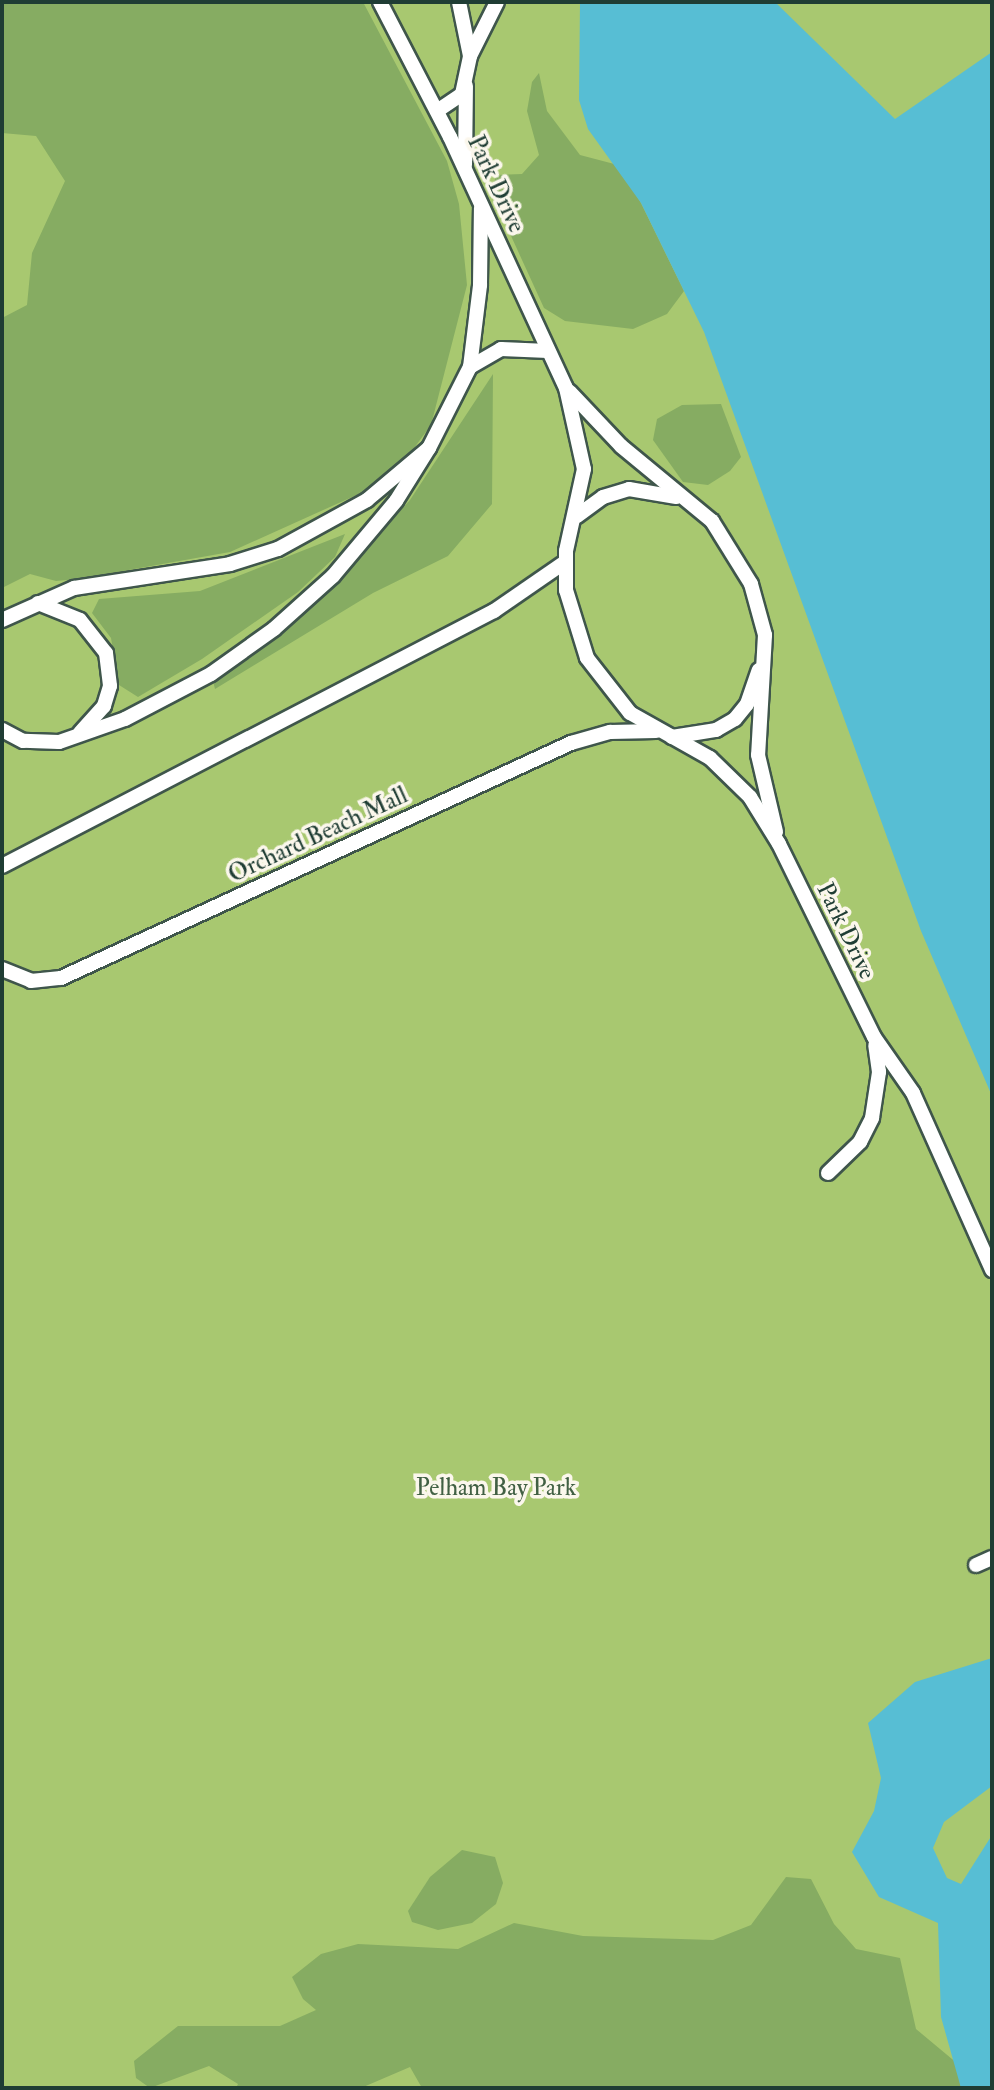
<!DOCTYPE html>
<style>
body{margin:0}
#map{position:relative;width:994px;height:2090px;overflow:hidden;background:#f7e5cf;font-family:"IM FELL Double Pica",serif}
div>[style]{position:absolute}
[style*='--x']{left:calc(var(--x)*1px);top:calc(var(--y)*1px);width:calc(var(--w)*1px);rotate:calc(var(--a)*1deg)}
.green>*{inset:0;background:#a8c870}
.forest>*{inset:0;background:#86ac62}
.water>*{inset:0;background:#57bed4}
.roads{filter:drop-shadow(2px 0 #3f564b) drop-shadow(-2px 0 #3f564b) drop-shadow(0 2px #3f564b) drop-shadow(0 -2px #3f564b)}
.minor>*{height:14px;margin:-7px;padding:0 7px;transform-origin:7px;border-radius:7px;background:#fff}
span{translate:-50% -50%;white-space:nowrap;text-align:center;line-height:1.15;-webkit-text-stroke:7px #fbf7ec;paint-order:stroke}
.street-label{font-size:24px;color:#1f3d34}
.park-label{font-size:24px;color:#416043}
.frame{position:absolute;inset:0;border:4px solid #1f3d34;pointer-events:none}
</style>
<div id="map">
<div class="green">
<i style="clip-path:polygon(2px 2px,992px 2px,992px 2088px,2px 2088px)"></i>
</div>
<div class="forest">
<i style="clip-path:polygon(2px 2px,363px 2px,447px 161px,459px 204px,467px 285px,431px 425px,400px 467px,361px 493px,230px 552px,78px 579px,56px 581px,30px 574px,2px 588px,2px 318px,27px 305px,32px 253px,65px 181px,36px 136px,2px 133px)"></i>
<i style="clip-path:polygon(539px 73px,547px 111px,580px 155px,618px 165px,641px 203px,684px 291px,667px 314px,633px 329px,565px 321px,544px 308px,490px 190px,497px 175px,522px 174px,539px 155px,527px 111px,532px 82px)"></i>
<i style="clip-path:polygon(493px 374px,492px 504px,448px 556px,373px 593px,215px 689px,213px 681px,325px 591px,410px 500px)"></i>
<i style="clip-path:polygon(721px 404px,741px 457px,730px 471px,708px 485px,683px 482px,653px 440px,657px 419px,682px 405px)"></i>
<i style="clip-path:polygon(345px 534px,335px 557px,298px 592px,202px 659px,138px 697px,119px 685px,111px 638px,92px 613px,99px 599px,200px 591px)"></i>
<i style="clip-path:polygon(462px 1850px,495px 1857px,503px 1883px,496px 1904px,472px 1923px,438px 1930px,412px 1922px,408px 1911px,430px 1877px)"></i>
<i style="clip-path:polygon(786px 1877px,811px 1879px,834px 1924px,856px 1949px,900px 1958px,916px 2029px,958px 2064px,961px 2088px,422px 2088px,410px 2067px,361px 2088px,236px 2088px,238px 2084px,209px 2066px,150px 2088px,136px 2078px,134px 2061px,178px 2026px,280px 2026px,316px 2010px,303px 1999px,292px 1977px,321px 1954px,358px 1944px,458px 1949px,514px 1923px,583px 1936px,713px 1940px,751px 1925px)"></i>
</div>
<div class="water">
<i style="clip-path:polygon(775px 2px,895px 119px,992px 52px,992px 1096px,921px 931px,704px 332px,641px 203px,588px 129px,579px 100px,580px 2px)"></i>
<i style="clip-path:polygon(992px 1658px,992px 1786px,944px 1822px,933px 1848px,947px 1878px,961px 1884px,992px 1835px,992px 2088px,961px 2088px,941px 2017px,938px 1923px,879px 1897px,852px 1852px,874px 1811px,881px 1778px,868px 1723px,915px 1682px)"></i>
</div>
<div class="roads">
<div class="minor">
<i style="--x:380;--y:2;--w:152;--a:62.6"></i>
<i style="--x:450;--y:137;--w:277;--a:65.2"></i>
<i style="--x:566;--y:388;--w:83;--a:77.5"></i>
<i style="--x:584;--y:469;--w:84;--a:102.4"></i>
<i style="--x:566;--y:551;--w:39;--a:90"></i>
<i style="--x:566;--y:590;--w:71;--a:72.8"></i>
<i style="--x:587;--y:658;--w:70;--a:52"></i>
<i style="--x:630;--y:713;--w:92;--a:29.4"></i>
<i style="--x:710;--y:758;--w:56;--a:44.3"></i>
<i style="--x:750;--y:797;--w:55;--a:58.3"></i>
<i style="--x:779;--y:844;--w:215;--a:63.8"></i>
<i style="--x:874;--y:1037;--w:68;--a:55.1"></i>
<i style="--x:913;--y:1093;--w:194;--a:65.9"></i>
<i style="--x:459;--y:2;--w:55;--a:78.5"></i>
<i style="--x:437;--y:111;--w:30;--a:-34"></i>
<i style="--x:462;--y:94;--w:39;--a:-78"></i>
<i style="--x:470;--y:56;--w:60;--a:-63.4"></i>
<i style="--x:465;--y:165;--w:79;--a:-89.3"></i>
<i style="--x:470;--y:367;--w:36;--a:-30"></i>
<i style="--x:501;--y:349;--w:47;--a:2.4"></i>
<i style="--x:570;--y:392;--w:74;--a:46.6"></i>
<i style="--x:621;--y:446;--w:118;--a:39.5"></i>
<i style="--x:712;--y:521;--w:74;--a:58.2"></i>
<i style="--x:751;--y:584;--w:53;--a:74.6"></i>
<i style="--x:765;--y:635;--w:120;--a:93.3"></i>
<i style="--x:758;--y:755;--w:79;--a:76.8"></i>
<i style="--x:429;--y:448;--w:91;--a:-63.2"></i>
<i style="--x:470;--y:367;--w:83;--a:-83"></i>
<i style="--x:480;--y:285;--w:77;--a:-89.3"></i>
<i style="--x:577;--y:516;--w:32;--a:-36"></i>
<i style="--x:603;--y:497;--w:27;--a:-17"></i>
<i style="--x:629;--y:489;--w:48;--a:9.7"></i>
<i style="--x:38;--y:603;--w:45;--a:22"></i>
<i style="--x:80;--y:620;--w:42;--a:51.8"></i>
<i style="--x:106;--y:653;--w:33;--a:83"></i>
<i style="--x:110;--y:686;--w:21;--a:107"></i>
<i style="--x:104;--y:706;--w:36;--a:132"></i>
<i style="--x:2;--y:620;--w:79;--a:-24"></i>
<i style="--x:74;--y:588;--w:158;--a:-8.7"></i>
<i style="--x:230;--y:564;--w:50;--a:-17.4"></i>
<i style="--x:278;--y:549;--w:102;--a:-28.8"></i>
<i style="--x:367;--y:500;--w:81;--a:-40"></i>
<i style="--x:429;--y:448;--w:62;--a:121.9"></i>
<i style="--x:396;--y:501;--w:98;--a:130"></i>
<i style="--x:333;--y:576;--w:79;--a:138.1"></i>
<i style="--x:274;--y:629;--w:77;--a:144.5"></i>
<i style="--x:211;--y:674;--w:97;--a:152.4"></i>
<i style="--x:125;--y:719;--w:70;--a:160.8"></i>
<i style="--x:59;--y:742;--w:36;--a:-178"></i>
<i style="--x:23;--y:741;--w:24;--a:-152"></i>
<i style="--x:672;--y:737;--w:45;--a:-9"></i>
<i style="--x:716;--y:730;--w:22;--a:-30"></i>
<i style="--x:735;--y:719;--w:19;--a:-51"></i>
<i style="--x:747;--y:704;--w:36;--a:-71"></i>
<i style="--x:2;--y:866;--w:554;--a:-27.4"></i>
<i style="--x:494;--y:611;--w:86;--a:-34.6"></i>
<i style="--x:2;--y:969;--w:31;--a:22"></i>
<i style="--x:31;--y:981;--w:30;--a:-6"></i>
<i style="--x:61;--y:978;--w:562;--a:-24.74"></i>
<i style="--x:571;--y:743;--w:41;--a:-15.8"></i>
<i style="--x:610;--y:732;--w:46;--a:-1.2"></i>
<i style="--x:828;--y:1173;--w:45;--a:-44.1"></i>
<i style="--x:860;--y:1142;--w:27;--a:-63"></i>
<i style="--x:872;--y:1118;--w:47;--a:-81.3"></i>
<i style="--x:879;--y:1072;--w:27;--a:-98"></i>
<i style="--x:976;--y:1565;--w:17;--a:-24"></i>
</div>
</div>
<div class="street-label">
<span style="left:496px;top:184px;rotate:65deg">Park Drive</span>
<span style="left:318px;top:835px;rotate:-25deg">Orchard Beach Mall</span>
<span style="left:846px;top:931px;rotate:64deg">Park Drive</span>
</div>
<div class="park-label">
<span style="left:496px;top:1488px">Pelham Bay Park</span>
</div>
<div class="frame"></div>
</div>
